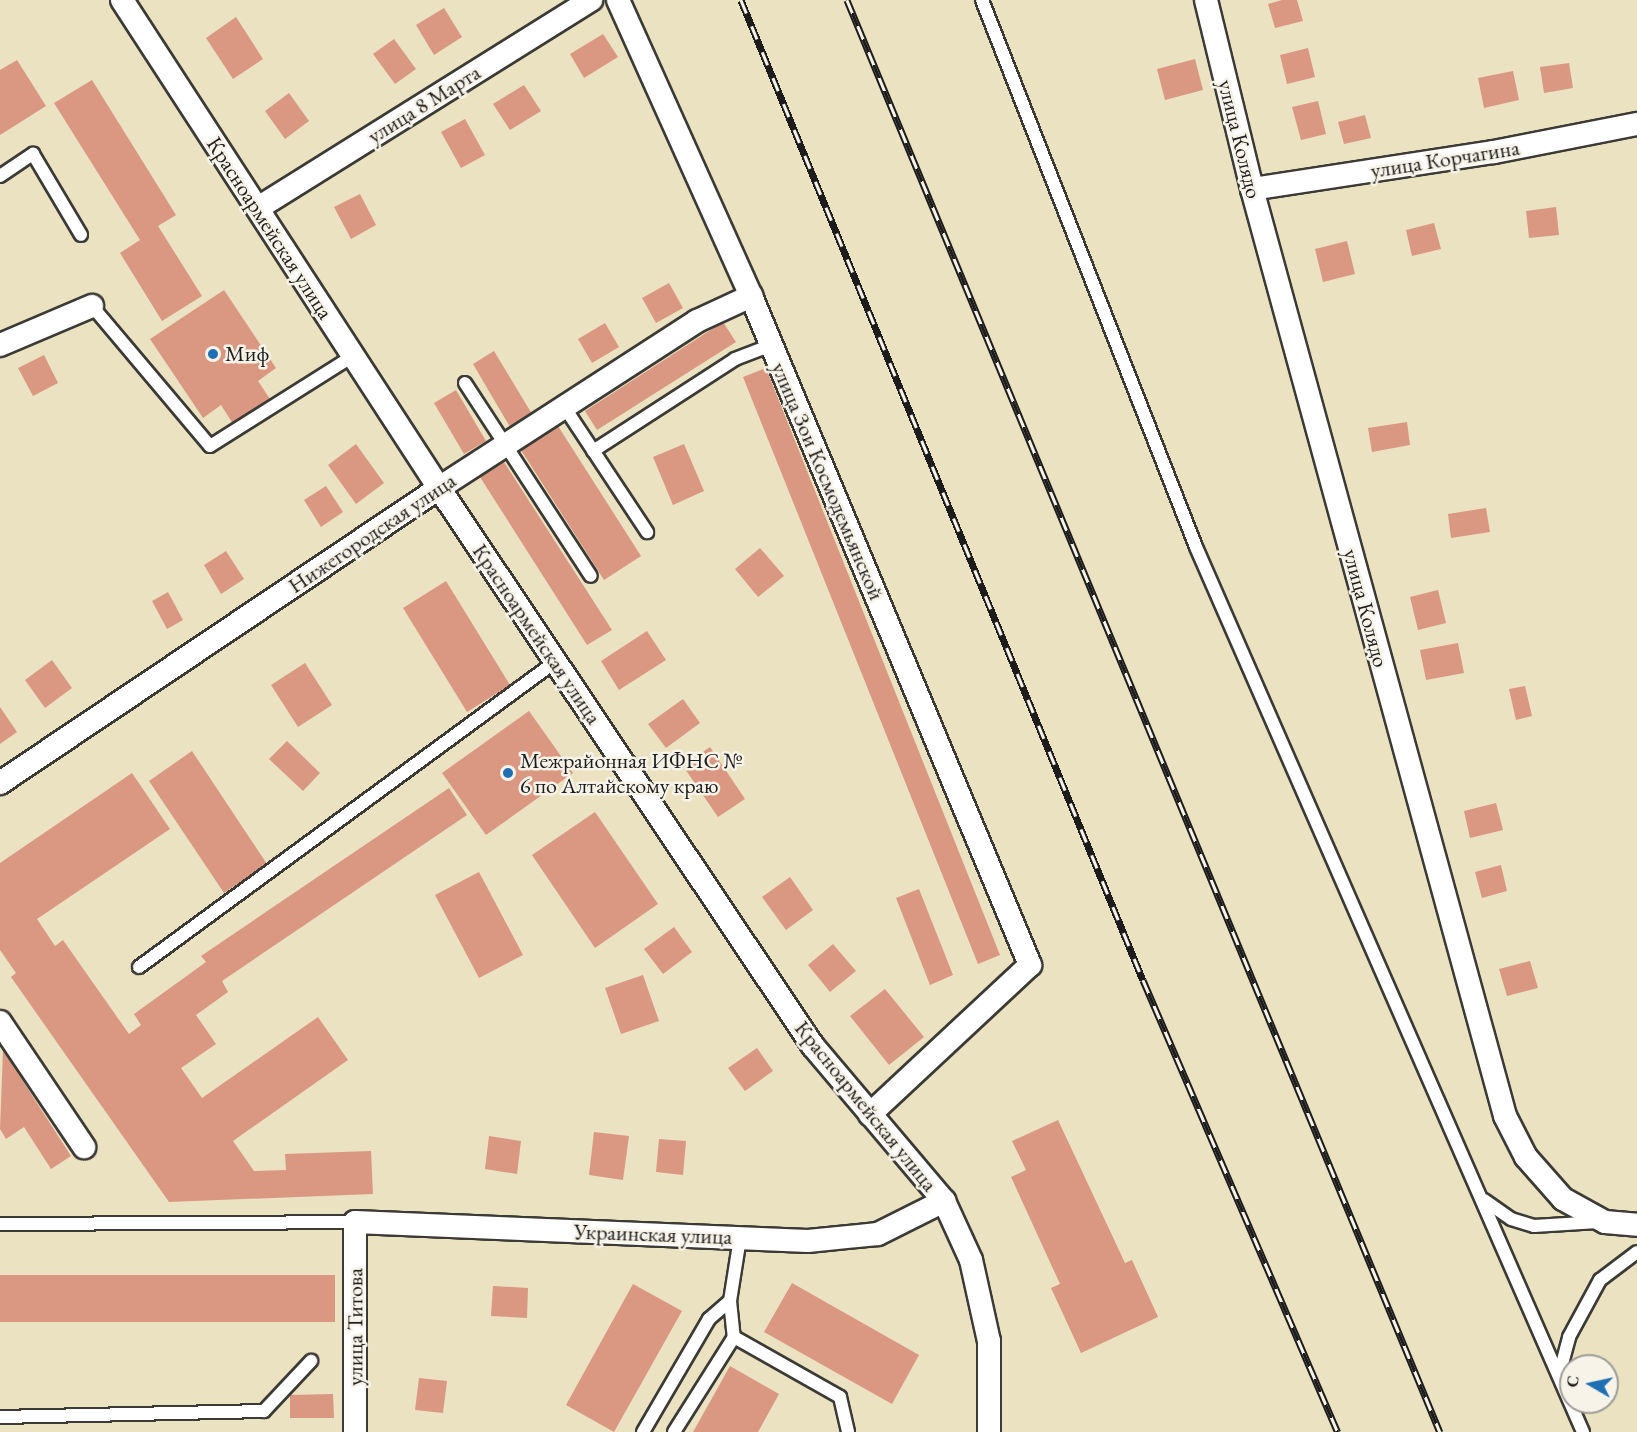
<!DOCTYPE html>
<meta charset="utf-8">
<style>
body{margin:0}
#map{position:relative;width:1637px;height:1432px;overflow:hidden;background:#eae2c1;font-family:"EB Garamond",serif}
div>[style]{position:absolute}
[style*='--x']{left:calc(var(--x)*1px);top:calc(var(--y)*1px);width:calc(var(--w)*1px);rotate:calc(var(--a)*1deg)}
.building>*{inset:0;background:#da9882}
.roads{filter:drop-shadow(2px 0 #3b3a35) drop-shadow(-2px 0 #3b3a35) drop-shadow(0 2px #3b3a35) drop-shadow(0 -2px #3b3a35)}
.service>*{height:12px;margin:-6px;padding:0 6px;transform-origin:6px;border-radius:6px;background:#fff}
.minor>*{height:22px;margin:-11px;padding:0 11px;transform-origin:11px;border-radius:11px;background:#fff}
.rail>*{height:7px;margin-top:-3.5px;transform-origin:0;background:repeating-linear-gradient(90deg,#f7f3e8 0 14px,#1c1c1c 0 28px);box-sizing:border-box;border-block:2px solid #1c1c1c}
.dots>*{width:16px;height:16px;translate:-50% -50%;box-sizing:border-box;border:3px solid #f7f3e8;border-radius:50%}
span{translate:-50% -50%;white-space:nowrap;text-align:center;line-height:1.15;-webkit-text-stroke:5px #f7f3e8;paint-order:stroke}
.street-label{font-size:22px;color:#1c1c1c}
.poi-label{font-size:22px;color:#1c1c1c}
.left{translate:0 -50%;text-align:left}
.north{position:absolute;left:1559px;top:1354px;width:60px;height:60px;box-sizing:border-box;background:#f7f3e8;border:2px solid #9f9d96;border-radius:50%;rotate:279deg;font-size:16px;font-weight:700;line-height:24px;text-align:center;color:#1c1c1c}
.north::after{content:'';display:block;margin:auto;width:21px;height:27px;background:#1f6fb2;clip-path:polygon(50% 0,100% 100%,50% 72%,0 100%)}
</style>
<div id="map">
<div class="building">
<i style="clip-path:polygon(1282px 0,1297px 0,1303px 21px,1275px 28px,1268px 4px)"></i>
<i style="clip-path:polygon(444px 8px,462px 37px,434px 55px,416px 25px)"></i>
<i style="clip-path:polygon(236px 17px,263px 59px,233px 79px,206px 38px)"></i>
<i style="clip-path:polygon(603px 34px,618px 57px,584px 78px,570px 54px)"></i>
<i style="clip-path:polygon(394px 39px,416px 69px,395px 84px,373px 54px)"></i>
<i style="clip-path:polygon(1308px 48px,1315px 77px,1287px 84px,1280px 55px)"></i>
<i style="clip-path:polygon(1195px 59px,1203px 90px,1165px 100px,1157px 69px)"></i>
<i style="clip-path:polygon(17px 60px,46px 106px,0 135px,0 70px)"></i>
<i style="clip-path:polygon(1569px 63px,1573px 88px,1544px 93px,1540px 67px)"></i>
<i style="clip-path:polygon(1513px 71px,1519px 100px,1484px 108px,1478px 78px)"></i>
<i style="clip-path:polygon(92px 80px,176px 215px,158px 226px,202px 296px,162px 321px,120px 253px,140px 240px,54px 103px)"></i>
<i style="clip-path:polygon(524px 85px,541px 111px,510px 130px,493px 104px)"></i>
<i style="clip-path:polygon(289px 93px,309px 121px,285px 139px,265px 111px)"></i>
<i style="clip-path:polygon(1318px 101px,1326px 134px,1301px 140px,1292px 107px)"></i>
<i style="clip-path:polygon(1365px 115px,1371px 138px,1344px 144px,1338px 122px)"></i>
<i style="clip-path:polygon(465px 119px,485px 155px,461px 168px,441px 132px)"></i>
<i style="clip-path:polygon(360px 194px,376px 225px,351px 239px,334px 207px)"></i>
<i style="clip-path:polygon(1556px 207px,1559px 235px,1529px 238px,1526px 211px)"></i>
<i style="clip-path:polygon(1434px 223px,1441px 249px,1412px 256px,1406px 230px)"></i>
<i style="clip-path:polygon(1347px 241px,1355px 274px,1323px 282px,1315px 249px)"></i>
<i style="clip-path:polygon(669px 283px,683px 308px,656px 323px,642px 298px)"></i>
<i style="clip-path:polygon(224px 290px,276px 368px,258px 381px,272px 402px,235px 427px,221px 405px,203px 418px,150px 339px)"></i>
<i style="clip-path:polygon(723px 322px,736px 342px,597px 430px,585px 411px)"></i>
<i style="clip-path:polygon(605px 323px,619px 347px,592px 363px,578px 339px)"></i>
<i style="clip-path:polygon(494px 351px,532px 414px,510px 427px,473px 364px)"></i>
<i style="clip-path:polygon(44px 355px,58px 383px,33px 396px,18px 368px)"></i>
<i style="clip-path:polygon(766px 368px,1000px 955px,978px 964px,743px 377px)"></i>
<i style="clip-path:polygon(456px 390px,486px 441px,464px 454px,434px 403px)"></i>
<i style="clip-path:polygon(1407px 422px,1410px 445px,1372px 452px,1368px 428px)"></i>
<i style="clip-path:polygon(558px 426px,641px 556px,604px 580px,521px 450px)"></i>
<i style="clip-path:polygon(356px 444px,384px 483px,356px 504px,328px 465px)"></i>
<i style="clip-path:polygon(684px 444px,704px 491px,673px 505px,653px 457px)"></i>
<i style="clip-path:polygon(504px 462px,612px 630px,587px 645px,480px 477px)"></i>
<i style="clip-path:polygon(326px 486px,343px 512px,321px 527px,304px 500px)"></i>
<i style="clip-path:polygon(1486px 508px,1490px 532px,1451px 538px,1448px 514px)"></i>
<i style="clip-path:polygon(760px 548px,784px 576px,758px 597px,735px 569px)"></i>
<i style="clip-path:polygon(226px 551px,244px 579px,221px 594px,204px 565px)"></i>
<i style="clip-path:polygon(446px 581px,510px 685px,467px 712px,403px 608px)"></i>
<i style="clip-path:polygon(1438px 590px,1446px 623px,1418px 630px,1410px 597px)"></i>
<i style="clip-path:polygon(168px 592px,183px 620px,167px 629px,152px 601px)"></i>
<i style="clip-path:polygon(647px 631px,666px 660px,619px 690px,601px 661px)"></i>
<i style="clip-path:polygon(1458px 643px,1464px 673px,1426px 680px,1420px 650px)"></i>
<i style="clip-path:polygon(52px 660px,72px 688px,45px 708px,25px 680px)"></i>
<i style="clip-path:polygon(305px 663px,332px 705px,298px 727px,271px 685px)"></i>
<i style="clip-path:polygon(1525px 686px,1532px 716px,1516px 720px,1509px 689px)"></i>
<i style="clip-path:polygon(683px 699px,700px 723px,666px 748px,648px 724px)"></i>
<i style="clip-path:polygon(0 707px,17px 732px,0 744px)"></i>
<i style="clip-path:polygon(529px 711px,573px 773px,486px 835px,442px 773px)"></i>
<i style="clip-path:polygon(287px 741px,320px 773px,303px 791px,269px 759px)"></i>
<i style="clip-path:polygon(710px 747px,745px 799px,718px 817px,683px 766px)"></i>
<i style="clip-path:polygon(192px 751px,267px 864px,224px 893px,149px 781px)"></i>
<i style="clip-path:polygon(132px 773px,170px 829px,37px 919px,55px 946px,63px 940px,129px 1034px,141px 1025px,134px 1014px,206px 962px,201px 956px,449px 788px,467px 815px,222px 981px,228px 992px,196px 1015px,216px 1044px,181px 1068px,202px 1098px,318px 1017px,348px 1060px,233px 1141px,254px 1171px,286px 1170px,285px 1154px,371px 1151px,373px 1194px,169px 1202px,11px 977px,16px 973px,0 950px,0 863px)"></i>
<i style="clip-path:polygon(1496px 803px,1503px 830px,1470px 838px,1464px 811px)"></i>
<i style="clip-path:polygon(595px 812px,658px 904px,595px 948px,532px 855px)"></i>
<i style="clip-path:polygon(1501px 865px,1507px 891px,1482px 898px,1475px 872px)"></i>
<i style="clip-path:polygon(479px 872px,523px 955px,479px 978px,435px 895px)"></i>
<i style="clip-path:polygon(790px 877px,813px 910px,786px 930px,762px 897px)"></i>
<i style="clip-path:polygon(919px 889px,953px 975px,930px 985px,896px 898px)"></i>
<i style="clip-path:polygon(674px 927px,692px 952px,663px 974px,644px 949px)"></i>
<i style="clip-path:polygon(833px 944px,856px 971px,830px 992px,808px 965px)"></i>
<i style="clip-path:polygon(1530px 961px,1538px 988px,1507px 996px,1499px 969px)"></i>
<i style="clip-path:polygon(643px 975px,659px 1021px,621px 1034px,605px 988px)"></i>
<i style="clip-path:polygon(885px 989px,924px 1037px,889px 1065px,850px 1016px)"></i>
<i style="clip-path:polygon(757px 1048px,773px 1071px,745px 1091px,728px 1068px)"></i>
<i style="clip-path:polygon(3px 1050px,71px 1156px,51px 1169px,24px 1127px,6px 1139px,0 1129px)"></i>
<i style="clip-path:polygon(1058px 1120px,1125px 1263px,1132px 1260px,1158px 1317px,1081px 1353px,1051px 1288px,1060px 1284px,1011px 1177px,1026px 1170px,1012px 1141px)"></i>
<i style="clip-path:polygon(594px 1132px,629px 1136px,623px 1180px,589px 1175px)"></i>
<i style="clip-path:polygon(489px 1136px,521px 1141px,517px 1174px,485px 1169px)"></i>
<i style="clip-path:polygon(659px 1139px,686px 1141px,683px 1175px,656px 1172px)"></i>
<i style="clip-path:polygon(0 1275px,335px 1275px,335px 1322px,0 1322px)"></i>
<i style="clip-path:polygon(792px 1283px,919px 1355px,892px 1404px,764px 1332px)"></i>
<i style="clip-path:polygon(633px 1284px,682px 1311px,614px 1432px,566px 1405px)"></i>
<i style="clip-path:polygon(493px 1286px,528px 1288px,527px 1318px,491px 1316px)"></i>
<i style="clip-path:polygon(730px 1366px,779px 1394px,758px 1432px,693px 1432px)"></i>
<i style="clip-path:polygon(419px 1378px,447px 1381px,443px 1413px,415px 1410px)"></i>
<i style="clip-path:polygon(333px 1394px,334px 1418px,290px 1418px,290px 1395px)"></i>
</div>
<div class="roads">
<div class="service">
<i style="--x:982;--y:0;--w:587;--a:68.63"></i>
<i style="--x:1196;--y:547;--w:966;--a:66.38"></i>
<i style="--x:0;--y:176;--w:40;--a:-34"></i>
<i style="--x:33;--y:154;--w:94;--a:59.3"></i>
<i style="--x:92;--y:306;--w:183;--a:49.9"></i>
<i style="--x:210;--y:446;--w:169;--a:-32.2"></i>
<i style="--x:465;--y:383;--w:230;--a:56.9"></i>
<i style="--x:565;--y:408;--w:149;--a:56.5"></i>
<i style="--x:593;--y:451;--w:169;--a:-32.9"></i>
<i style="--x:735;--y:359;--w:39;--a:-21"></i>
<i style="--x:139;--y:967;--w:516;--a:-36.25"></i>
<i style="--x:1484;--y:1200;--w:33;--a:35"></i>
<i style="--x:1511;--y:1219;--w:24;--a:17"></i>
<i style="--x:1534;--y:1226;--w:64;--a:-3.6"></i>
<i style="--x:0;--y:1224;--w:355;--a:-0.3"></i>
<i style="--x:730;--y:1301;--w:36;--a:84"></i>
<i style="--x:1559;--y:1375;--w:39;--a:-75"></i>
<i style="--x:1569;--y:1337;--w:65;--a:-61.5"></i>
<i style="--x:1600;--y:1280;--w:46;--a:-37.1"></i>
<i style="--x:0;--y:1417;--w:264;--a:-1.3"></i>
<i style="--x:264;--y:1411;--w:69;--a:-46.8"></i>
<i style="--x:643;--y:1432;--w:131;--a:-59.7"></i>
<i style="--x:709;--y:1319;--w:28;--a:-41"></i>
<i style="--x:730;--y:1301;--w:64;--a:-81"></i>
<i style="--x:674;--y:1432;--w:112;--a:-57.7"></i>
<i style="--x:734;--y:1337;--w:122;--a:29.5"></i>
<i style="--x:840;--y:1397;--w:36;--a:77"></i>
</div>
<div class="minor">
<i style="--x:122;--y:0;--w:582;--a:56.99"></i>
<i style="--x:439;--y:488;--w:672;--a:56.17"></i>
<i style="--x:813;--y:1046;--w:203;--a:49.8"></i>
<i style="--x:944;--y:1201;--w:65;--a:65.4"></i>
<i style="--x:971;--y:1260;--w:83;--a:77.5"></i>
<i style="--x:989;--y:1341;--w:91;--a:90"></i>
<i style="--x:618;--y:0;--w:325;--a:65.8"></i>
<i style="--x:751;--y:296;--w:725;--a:67.36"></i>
<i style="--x:1030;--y:965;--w:219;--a:137"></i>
<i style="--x:1206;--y:0;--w:195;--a:76.3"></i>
<i style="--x:1252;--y:189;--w:961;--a:74.73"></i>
<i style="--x:1505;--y:1116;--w:46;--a:62.9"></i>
<i style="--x:1526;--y:1157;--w:56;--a:48.6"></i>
<i style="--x:1563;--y:1199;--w:48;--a:28.7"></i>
<i style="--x:1605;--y:1222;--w:32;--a:5"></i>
<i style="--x:1252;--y:189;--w:245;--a:-8.7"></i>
<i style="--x:1494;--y:152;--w:146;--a:-11.1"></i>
<i style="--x:258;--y:208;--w:393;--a:-32"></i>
<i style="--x:0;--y:345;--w:100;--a:-23"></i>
<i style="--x:0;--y:783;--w:529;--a:-33.9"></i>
<i style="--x:439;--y:488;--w:307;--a:-32.9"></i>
<i style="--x:697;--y:321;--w:60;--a:-24.8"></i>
<i style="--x:0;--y:1022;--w:151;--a:56.1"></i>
<i style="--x:355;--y:1432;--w:210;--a:-90"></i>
<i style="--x:355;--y:1222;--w:453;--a:2.4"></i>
<i style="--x:808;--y:1241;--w:70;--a:-5.7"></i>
<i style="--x:878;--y:1234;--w:74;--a:-26.6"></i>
</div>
</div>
<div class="rail">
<i style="--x:741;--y:0;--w:1059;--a:67.7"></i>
<i style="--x:1143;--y:980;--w:492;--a:66.7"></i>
<i style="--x:847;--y:0;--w:1550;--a:67.51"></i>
</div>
<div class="dots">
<i style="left:213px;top:354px;background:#1f6fb2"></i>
<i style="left:508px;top:773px;background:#1f6fb2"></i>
</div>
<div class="street-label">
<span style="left:424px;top:104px;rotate:-32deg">улица 8 Марта</span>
<span style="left:1240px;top:139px;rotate:76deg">улица Колядо</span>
<span style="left:1445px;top:159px;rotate:-9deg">улица Корчагина</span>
<span style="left:270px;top:228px;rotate:57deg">Красноармейская улица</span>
<span style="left:828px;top:481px;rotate:67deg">улица Зои Космодемьянской</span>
<span style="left:372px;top:533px;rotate:-34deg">Нижегородская улица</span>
<span style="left:1366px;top:608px;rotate:75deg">улица Колядо</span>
<span style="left:537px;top:634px;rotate:56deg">Красноармейская улица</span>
<span style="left:866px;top:1106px;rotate:51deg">Красноармейская улица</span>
<span style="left:653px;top:1234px;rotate:2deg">Украинская улица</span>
<span style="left:355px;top:1327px;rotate:-90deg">улица Титова</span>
</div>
<div class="poi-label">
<span class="left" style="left:225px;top:354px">Миф</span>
<span class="left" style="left:520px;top:773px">Межрайонная ИФНС №<br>6 по Алтайскому краю</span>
</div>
<div class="north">С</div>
</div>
